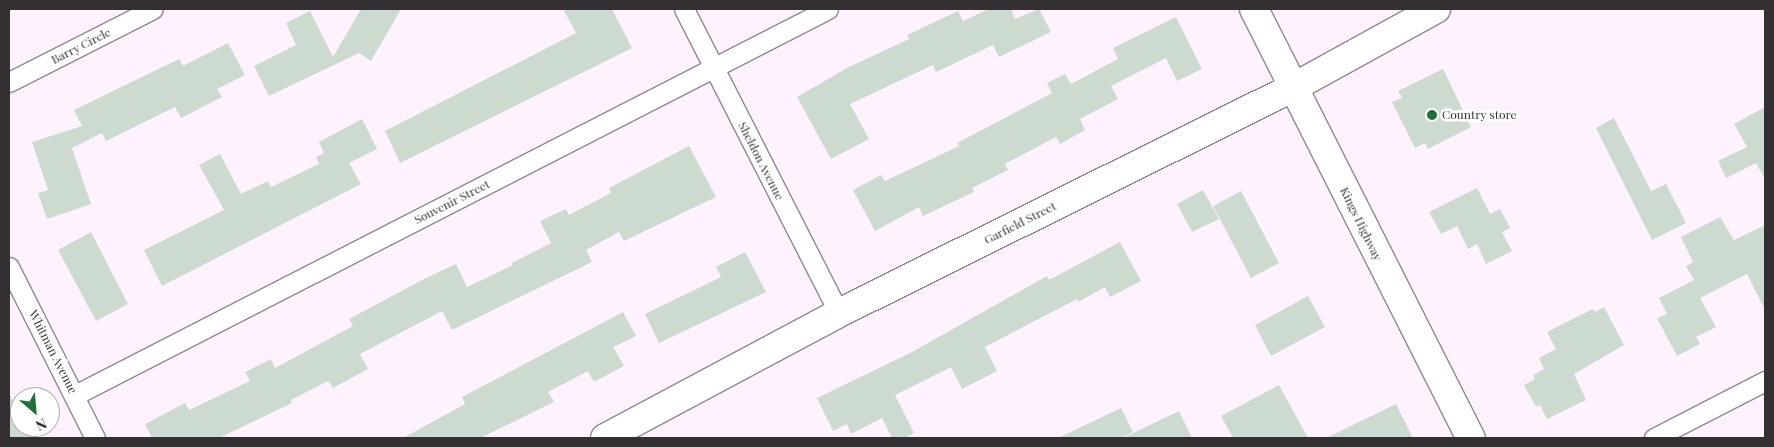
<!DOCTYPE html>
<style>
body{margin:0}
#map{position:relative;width:1774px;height:447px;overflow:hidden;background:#fef2fe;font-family:"Playfair Display",serif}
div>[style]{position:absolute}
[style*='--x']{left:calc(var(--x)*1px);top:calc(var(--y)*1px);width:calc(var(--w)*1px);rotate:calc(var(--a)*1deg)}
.building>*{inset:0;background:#cddacf}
.roads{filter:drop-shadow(1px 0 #918791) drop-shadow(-1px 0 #918791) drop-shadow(0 1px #918791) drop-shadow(0 -1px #918791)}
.street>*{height:19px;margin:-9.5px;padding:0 9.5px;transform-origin:9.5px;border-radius:9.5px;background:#fff}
.secondary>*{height:28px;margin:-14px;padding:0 14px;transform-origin:14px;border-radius:14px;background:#fff}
.dots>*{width:14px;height:14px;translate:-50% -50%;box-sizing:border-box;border:2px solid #fff;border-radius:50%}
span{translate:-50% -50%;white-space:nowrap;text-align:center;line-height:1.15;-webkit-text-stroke:5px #fff;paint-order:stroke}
.street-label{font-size:12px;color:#332f33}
.poi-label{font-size:12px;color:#332f33}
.left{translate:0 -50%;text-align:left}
.frame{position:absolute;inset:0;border:10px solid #332f33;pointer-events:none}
.north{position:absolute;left:10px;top:387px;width:50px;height:50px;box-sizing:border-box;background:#fff;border:1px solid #adacad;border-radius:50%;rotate:153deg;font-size:14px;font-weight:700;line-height:20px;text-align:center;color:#332f33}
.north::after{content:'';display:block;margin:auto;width:18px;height:22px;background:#216d3c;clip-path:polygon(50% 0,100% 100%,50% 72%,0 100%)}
</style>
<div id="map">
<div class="building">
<i style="clip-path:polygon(361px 9px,401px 9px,371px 61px,359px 53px,269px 96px,254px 66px,296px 45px,286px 23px,310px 11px,333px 57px)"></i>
<i style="clip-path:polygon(563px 9px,612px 9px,632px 48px,400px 163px,385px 131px,576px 33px)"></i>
<i style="clip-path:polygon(989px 9px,1011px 9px,1015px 19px,1039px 9px,1051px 32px,999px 57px,993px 45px,936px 72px,933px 65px,850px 104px,869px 139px,831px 159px,797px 97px,847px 68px,909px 39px,907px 35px,958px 11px,963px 21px)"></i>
<i style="clip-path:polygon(1176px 17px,1202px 69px,1177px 81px,1166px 58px,1111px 86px,1118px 99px,1080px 119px,1085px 130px,1060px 144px,1056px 137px,1005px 164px,1008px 170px,972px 188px,974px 192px,923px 216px,919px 207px,875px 231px,853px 190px,881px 175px,885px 181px,959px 146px,957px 143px,1052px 93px,1047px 83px,1065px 74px,1071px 84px,1118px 59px,1113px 48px)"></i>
<i style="clip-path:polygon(228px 43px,245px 75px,217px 89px,222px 97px,181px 118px,175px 107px,106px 141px,102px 133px,72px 148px,91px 204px,47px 219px,38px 193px,48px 190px,32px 142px,82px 126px,74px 110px,179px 59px,183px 66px)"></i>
<i style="clip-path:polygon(1443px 69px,1471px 127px,1428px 149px,1425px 143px,1415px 148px,1392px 102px,1402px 98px,1398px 91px)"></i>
<i style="clip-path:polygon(1765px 107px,1765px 179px,1756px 163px,1726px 178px,1718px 161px,1747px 147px,1734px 124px)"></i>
<i style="clip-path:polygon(1614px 118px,1651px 191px,1666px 184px,1686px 223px,1652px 240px,1596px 128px)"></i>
<i style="clip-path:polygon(362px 119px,377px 149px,349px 163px,361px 184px,162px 286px,144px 250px,224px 210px,199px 165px,220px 154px,241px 194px,268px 181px,271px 187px,319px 164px,316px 157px,324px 153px,319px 142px)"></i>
<i style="clip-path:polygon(689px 146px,716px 197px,624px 241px,619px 232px,586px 250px,592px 262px,452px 330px,442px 311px,360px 354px,368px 369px,333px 388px,328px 381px,291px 400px,292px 403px,219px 438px,152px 438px,145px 424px,185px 403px,189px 410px,250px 381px,245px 372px,271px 359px,275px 368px,353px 326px,349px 319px,426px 278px,456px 264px,467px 287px,513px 265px,512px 263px,551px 243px,540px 221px,566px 209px,569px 215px,611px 193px,609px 188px)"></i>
<i style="clip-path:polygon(1477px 188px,1490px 214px,1500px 209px,1510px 228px,1502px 232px,1512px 251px,1486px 264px,1477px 244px,1468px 249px,1457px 226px,1441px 234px,1429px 212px)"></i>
<i style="clip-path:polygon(1203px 190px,1219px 219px,1192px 232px,1177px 204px)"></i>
<i style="clip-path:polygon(1241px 191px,1279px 263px,1251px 278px,1213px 206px)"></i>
<i style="clip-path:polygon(1720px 217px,1734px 240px,1765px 225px,1765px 310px,1747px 274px,1700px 298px,1716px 327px,1696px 337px,1700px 344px,1677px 356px,1657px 318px,1667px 314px,1659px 298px,1694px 280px,1686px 266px,1693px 262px,1681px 237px)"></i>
<i style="clip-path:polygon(91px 232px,128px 304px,96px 321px,58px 250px)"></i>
<i style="clip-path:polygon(1120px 242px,1141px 281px,1110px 297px,1105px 287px,1078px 302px,1077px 299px,985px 347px,997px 371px,962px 389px,951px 367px,895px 395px,914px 433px,904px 438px,892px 438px,882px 418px,851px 434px,847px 424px,833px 431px,817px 398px,912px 352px,1047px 276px,1049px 280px)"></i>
<i style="clip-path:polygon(745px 252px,766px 292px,659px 343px,645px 314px,721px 277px,716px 267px)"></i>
<i style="clip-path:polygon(1308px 296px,1325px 327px,1271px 356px,1255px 325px)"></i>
<i style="clip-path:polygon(1604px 307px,1624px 345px,1574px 374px,1586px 400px,1547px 419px,1540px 405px,1536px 407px,1524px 385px,1535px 379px,1533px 375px,1544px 369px,1539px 358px,1556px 349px,1547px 332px,1593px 309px,1595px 312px)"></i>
<i style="clip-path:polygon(623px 312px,636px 336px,613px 347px,624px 366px,594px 382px,588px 371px,548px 392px,554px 402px,480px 438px,403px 438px,465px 404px,462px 397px)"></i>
<i style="clip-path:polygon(1279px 385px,1308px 438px,1233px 438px,1221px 416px)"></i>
<i style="clip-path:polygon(9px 394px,20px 414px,20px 427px,27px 427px,33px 438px,9px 438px)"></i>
<i style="clip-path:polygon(1396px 404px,1413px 438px,1326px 438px)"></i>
<i style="clip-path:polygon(1121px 408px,1133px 432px,1121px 438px,1058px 438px)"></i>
<i style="clip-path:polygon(1179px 411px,1192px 438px,1123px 438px)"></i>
</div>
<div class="roads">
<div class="street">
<i style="--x:684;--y:9;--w:341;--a:63"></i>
<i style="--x:9;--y:82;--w:161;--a:-26.9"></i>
<i style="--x:9;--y:267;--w:191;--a:63.3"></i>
<i style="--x:75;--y:395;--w:846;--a:-27.14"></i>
<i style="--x:1654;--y:438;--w:125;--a:-27.2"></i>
</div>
<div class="secondary">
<i style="--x:1254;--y:9;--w:481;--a:63.2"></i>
<i style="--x:605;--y:438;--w:265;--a:-28.1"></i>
<i style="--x:839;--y:313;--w:508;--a:-26.41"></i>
<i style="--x:1294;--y:87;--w:162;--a:-28.8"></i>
</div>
</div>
<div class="dots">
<i style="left:1432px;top:115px;background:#216d3c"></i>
</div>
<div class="street-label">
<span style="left:81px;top:46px;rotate:-27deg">Barry Circle</span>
<span style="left:761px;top:161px;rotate:63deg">Sheldon Avenue</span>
<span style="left:452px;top:202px;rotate:-27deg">Souvenir Street</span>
<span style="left:1020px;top:223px;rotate:-27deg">Garfield Street</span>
<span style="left:1361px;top:224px;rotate:64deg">Kings Highway</span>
<span style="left:53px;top:352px;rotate:63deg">Whitman Avenue</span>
</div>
<div class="poi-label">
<span class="left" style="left:1442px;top:115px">Country store</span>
</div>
<div class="frame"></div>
<div class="north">N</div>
</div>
